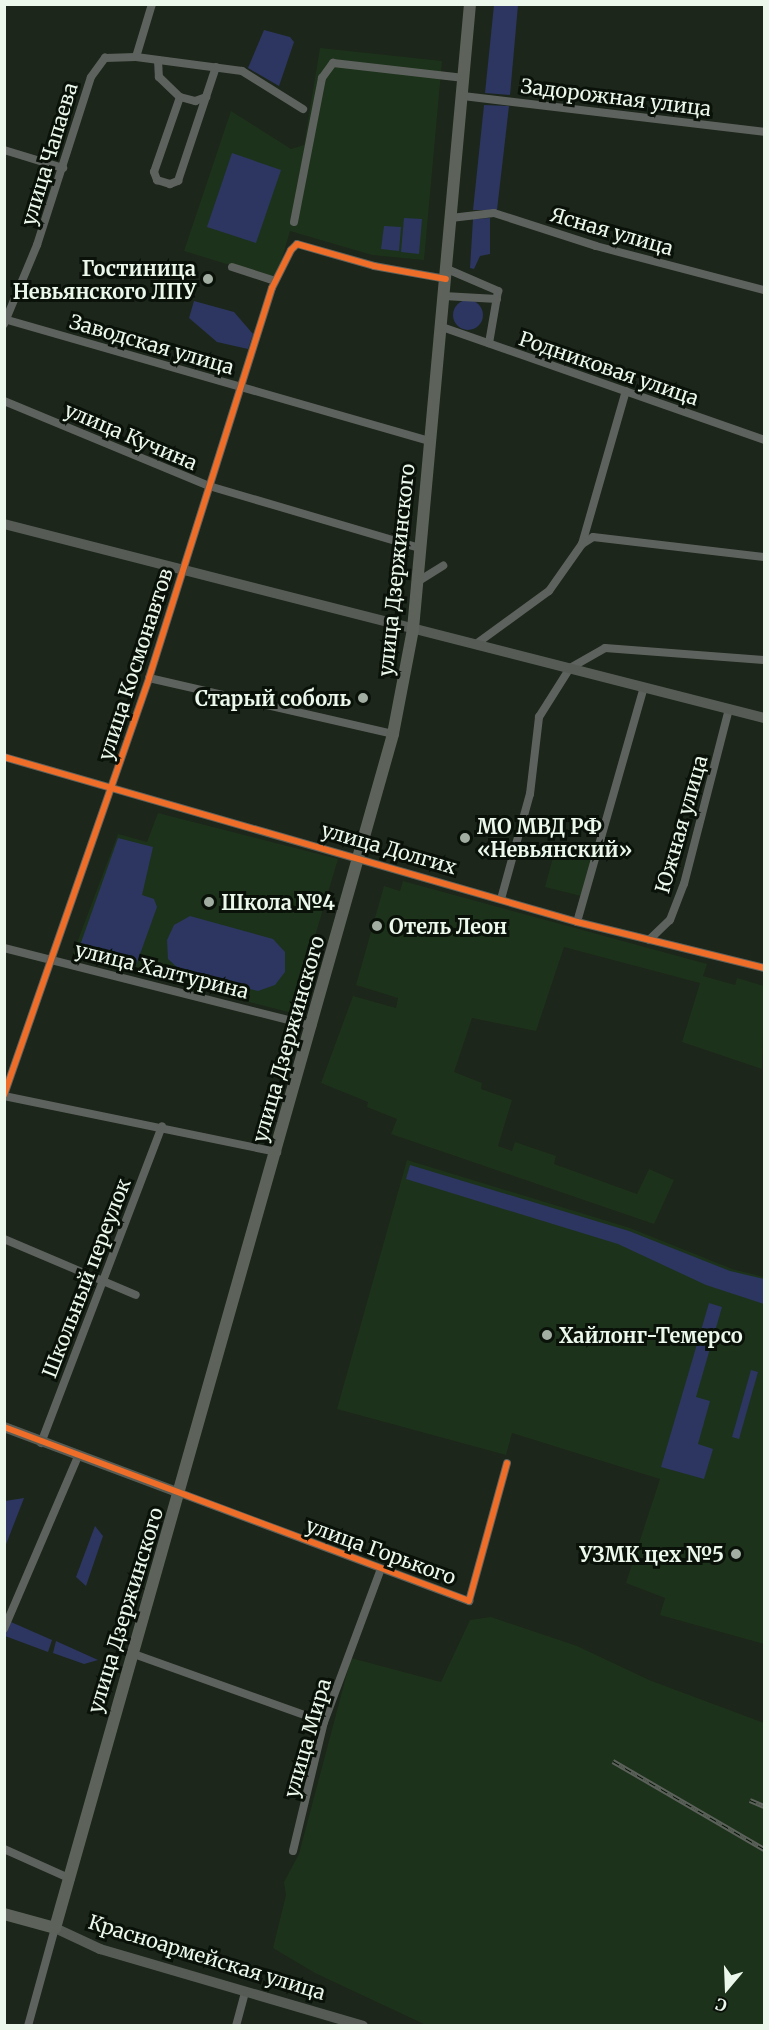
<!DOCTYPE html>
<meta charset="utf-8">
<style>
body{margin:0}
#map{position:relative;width:769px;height:2030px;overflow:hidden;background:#1c261a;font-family:Merriweather,serif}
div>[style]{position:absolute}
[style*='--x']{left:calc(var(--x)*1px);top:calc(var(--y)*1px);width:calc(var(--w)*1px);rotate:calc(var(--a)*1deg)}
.built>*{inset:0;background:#1d321b}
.green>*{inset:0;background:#2c3660}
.round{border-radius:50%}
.street>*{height:8px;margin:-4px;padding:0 4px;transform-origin:4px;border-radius:4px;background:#5e625e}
.secondary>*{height:10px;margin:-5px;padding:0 5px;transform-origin:5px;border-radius:5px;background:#565c55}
.primary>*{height:12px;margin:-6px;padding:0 6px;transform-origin:6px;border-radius:6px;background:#5d635b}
.rail>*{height:4.5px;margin-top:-2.25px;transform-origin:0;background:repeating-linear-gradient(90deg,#091108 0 7px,#5c625b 0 14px);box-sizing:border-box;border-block:2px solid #5c625b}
.cycleway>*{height:6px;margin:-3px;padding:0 3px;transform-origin:3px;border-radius:3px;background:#ee6e29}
.dots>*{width:16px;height:16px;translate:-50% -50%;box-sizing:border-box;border:3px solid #091108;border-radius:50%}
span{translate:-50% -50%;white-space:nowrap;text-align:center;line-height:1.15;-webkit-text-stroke:6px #091108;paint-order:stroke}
.street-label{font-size:20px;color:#ecf8eb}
.poi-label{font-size:20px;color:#ecf8eb;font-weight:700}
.right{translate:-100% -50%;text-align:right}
.left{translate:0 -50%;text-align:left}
.frame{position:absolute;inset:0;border:6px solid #ecf8eb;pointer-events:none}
.north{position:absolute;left:697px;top:1958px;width:60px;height:60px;-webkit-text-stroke:4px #091108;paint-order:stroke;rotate:199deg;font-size:16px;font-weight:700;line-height:24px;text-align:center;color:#ecf8eb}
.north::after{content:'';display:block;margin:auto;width:21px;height:27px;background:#ecf8eb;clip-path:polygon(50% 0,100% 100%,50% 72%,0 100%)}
</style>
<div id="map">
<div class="built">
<i style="clip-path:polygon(320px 48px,442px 61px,424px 260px,372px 255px,290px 231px,276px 279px,184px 251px,231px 111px,291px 149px,304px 145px)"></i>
<i style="clip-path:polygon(158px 813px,338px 859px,292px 1013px,72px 956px,118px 834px,147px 842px)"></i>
<i style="clip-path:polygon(555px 850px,592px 859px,581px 896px,545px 887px)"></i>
<i style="clip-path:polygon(403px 881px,707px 964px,703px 976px,735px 985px,737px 978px,764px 986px,762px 1069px,682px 1042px,700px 983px,564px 947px,536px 1031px,472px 1018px,454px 1072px,482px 1083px,481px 1089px,512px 1100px,498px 1146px,512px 1151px,515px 1142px,556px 1156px,554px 1164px,637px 1194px,649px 1169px,674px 1180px,654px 1224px,391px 1134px,397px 1119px,367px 1107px,368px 1102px,321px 1083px,353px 996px,396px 1008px,398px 998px,356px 985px,384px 886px,400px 891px)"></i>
<i style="clip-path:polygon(407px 1160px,630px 1228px,732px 1269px,764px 1277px,764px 1644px,660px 1615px,665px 1598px,626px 1583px,660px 1479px,512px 1433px,506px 1455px,337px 1409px)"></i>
<i style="clip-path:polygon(491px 1617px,577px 1646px,649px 1680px,764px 1723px,764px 2025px,426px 2025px,315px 1973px,273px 1948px,286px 1895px,284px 1882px,299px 1854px,351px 1658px,441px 1682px,470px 1620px)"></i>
</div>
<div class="green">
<i style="clip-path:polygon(494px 5px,518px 5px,510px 95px,485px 93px)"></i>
<i style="clip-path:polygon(264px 30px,290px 37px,294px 42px,279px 86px,248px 68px)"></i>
<i style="clip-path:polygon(484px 105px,509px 106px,497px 210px,473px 210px)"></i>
<i style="clip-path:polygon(232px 153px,281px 170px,256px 243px,207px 227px)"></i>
<i style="clip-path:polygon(404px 218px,422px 219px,419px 254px,401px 252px)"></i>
<i style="clip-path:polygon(490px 218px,490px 254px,480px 256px,474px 269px,470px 268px,473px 219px)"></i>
<i style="clip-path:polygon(384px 226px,401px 227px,399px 251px,381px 249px)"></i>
<i class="round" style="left:453px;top:300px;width:30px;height:30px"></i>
<i style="clip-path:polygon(194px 301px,234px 312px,253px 334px,248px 349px,217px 342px,189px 318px)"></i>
<i style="clip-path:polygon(118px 838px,153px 847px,142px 895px,154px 899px,157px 907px,135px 968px,77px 954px)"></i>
<i style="clip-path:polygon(190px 916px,273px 939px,285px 952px,285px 972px,275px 985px,258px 991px,181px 971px,168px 959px,167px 940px,174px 925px)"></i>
<i style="clip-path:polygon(410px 1165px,629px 1231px,730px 1271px,764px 1279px,764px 1304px,706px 1285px,618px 1244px,406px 1179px)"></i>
<i style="clip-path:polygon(709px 1303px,722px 1307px,696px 1397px,710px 1401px,698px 1444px,713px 1449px,704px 1479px,661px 1467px)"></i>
<i style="clip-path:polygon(751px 1370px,758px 1372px,739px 1439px,732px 1437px)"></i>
<i style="clip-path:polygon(24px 1498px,5px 1547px,5px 1501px)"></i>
<i style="clip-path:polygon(95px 1526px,103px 1536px,86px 1586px,76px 1577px)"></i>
<i style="clip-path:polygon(11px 1622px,52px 1640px,48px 1652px,5px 1636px)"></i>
<i style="clip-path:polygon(56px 1641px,98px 1660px,84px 1664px,53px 1653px)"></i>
</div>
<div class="street">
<i style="--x:136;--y:57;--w:55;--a:-73.2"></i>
<i style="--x:158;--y:60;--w:17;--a:87"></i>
<i style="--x:159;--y:77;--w:29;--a:44"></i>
<i style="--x:180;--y:97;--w:16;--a:15"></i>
<i style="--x:195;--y:101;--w:12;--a:-20"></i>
<i style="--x:463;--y:96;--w:303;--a:6.8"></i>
<i style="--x:180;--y:97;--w:79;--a:109.1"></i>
<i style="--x:154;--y:172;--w:9;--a:69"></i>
<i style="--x:157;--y:180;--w:14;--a:17"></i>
<i style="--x:170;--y:184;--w:9;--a:-21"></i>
<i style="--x:178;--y:181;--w:120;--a:-71.6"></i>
<i style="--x:4;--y:150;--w:62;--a:17"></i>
<i style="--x:451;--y:218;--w:43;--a:-6.6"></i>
<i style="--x:494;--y:213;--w:107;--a:17.9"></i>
<i style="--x:596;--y:246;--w:174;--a:14.7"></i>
<i style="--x:294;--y:222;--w:147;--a:-79"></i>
<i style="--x:322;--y:78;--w:19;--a:-54"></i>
<i style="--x:333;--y:63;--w:132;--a:6.5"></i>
<i style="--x:232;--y:267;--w:45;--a:18"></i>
<i style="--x:447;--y:269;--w:56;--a:23.3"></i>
<i style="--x:498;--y:291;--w:53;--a:99.8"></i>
<i style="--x:444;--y:296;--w:53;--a:3.2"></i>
<i style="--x:4;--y:319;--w:442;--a:16"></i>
<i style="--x:4;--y:324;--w:86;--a:-67.3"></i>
<i style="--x:37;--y:245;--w:176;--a:-72.2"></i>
<i style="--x:91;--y:77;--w:24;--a:-54"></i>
<i style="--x:105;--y:58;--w:31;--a:-2"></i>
<i style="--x:136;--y:57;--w:107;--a:7.5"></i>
<i style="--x:242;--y:71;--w:72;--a:31.9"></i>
<i style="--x:442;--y:327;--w:341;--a:19.3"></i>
<i style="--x:4;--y:401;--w:222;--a:22.5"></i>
<i style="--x:209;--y:486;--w:219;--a:16.4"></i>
<i style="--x:582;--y:544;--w:13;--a:-32"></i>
<i style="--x:593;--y:537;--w:172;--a:6.7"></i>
<i style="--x:417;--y:582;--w:31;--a:-32"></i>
<i style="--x:476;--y:644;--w:90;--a:-36"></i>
<i style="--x:549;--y:591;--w:57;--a:-54.9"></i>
<i style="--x:582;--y:544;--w:159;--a:-74"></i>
<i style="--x:149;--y:678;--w:250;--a:12.9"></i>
<i style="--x:4;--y:757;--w:596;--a:16.06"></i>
<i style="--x:577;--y:922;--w:193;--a:13.8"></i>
<i style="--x:501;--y:899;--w:109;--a:-74.6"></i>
<i style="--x:530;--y:794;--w:78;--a:-83.3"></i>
<i style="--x:539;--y:717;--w:58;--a:-57.7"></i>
<i style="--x:570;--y:668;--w:40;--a:-29.7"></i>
<i style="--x:605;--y:648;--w:159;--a:4.3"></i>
<i style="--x:577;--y:922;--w:244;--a:-74.1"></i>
<i style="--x:649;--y:940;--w:29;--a:-44"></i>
<i style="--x:670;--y:920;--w:39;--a:-69"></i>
<i style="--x:684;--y:884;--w:181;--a:-75.6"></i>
<i style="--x:4;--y:948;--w:318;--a:14.2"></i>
<i style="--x:4;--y:1095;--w:441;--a:-70.8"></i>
<i style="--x:149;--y:678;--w:409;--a:-72.5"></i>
<i style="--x:272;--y:288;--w:42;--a:-63.4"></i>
<i style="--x:291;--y:250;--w:8;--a:-45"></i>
<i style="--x:297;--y:244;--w:80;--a:15.9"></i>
<i style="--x:374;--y:266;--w:73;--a:10.2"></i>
<i style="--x:4;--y:1096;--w:279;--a:11.6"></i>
<i style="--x:4;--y:1239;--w:143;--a:23"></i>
<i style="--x:41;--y:1443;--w:339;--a:-69.1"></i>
<i style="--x:180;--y:1493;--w:309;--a:20.5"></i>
<i style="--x:469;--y:1601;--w:143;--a:-74.6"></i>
<i style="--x:4;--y:1629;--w:188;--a:-66.8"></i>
<i style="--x:131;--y:1653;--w:205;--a:19.7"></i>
<i style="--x:4;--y:1849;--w:73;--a:24.1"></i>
<i style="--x:293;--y:1851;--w:133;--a:-76.5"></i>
<i style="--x:324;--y:1722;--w:163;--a:-69.6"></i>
<i style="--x:28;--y:2026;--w:102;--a:-74.6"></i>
<i style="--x:236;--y:2026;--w:35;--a:-75"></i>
</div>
<div class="secondary">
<i style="--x:4;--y:524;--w:784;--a:14.32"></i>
<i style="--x:4;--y:1427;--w:188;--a:20.6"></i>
<i style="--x:55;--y:1928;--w:50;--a:25"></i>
<i style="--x:100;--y:1949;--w:274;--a:16.3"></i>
</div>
<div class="primary">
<i style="--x:4;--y:1914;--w:53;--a:15.4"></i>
<i style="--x:55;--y:1928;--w:1241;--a:-74.19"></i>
<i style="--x:393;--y:734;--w:107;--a:-79.2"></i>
<i style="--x:413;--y:629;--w:628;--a:-84.79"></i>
</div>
<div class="rail">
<i style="--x:613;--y:1761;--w:175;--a:30.2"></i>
<i style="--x:750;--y:1800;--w:15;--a:23"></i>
</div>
<div class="cycleway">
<i style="--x:4;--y:757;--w:596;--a:16.06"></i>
<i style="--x:577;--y:922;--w:193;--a:13.8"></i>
<i style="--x:4;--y:1095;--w:441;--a:-70.8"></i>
<i style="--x:149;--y:678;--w:409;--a:-72.5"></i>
<i style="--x:272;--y:288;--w:42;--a:-63.4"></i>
<i style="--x:291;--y:250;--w:8;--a:-45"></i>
<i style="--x:297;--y:244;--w:80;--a:15.9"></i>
<i style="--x:374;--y:266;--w:73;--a:10.2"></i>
<i style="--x:4;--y:1427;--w:496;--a:20.5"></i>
<i style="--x:469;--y:1601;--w:143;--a:-74.6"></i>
</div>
<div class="dots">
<i style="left:208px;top:279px;background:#a3aea2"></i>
<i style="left:363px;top:698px;background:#a3aea2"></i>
<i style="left:465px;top:838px;background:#a3aea2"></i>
<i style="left:209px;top:902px;background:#a3aea2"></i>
<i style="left:377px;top:926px;background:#a3aea2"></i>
<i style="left:547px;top:1335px;background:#a3aea2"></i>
<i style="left:736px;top:1554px;background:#a3aea2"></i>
</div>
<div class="street-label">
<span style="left:616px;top:97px;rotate:7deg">Задорожная улица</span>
<span style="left:49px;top:154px;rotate:-73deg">улица Чапаева</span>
<span style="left:612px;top:231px;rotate:16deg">Ясная улица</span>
<span style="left:152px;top:344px;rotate:16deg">Заводская улица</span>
<span style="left:609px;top:368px;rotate:19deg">Родниковая улица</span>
<span style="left:131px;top:436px;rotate:23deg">улица Кучина</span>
<span style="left:396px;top:570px;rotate:-84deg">улица Дзержинского</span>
<span style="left:135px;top:664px;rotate:-72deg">улица Космонавтов</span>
<span style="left:681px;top:824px;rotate:-74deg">Южная улица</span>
<span style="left:389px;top:848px;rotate:16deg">улица Долгих</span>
<span style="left:162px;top:970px;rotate:14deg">улица Халтурина</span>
<span style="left:288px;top:1039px;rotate:-74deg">улица Дзержинского</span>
<span style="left:86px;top:1278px;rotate:-69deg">Школьный переулок</span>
<span style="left:381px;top:1551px;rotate:20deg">улица Горького</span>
<span style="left:125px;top:1610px;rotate:-73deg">улица Дзержинского</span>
<span style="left:307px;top:1738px;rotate:-74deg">улица Мира</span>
<span style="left:207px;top:1957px;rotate:17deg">Красноармейская улица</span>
</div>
<div class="poi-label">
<span class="right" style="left:196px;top:280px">Гостиница<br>Невьянского ЛПУ</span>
<span class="right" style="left:351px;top:698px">Старый соболь</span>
<span class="left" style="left:477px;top:838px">МО МВД РФ<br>«Невьянский»</span>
<span class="left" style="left:221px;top:902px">Школа №4</span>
<span class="left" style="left:389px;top:926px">Отель Леон</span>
<span class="left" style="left:559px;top:1335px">Хайлонг-Темерсо</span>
<span class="right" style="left:724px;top:1554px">УЗМК цех №5</span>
</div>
<div class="frame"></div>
<div class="north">С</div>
</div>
